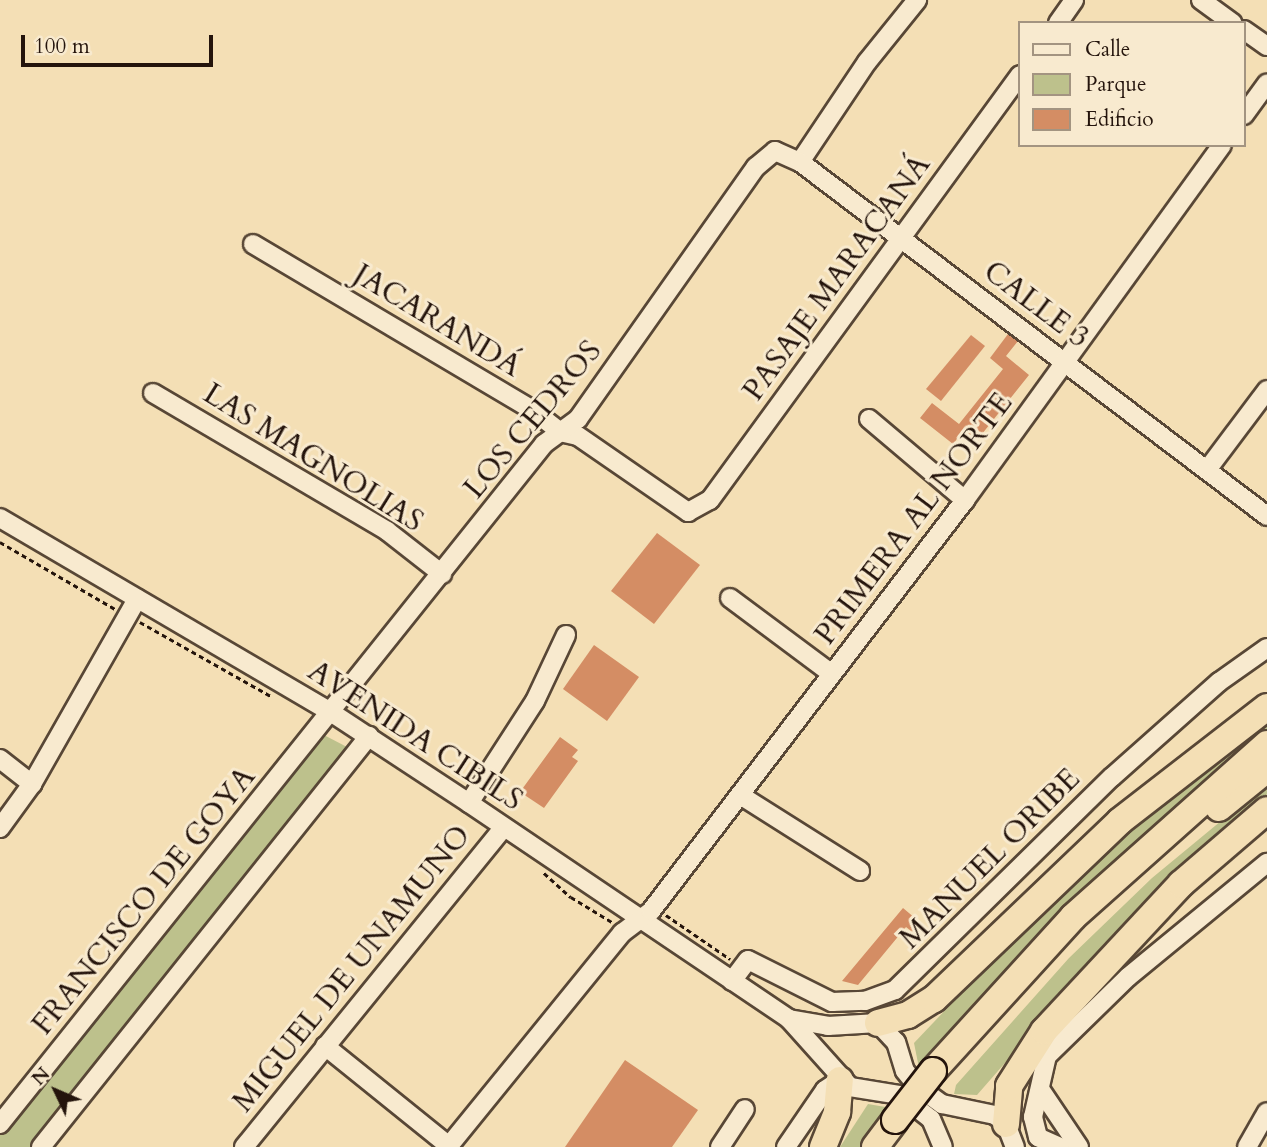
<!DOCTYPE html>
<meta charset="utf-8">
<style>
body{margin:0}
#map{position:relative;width:1267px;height:1147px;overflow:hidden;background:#f4dfb5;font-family:Cardo,serif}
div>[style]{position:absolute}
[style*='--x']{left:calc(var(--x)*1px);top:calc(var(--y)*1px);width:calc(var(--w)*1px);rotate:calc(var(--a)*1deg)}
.green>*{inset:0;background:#bdc18c}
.building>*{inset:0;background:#d48d64}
.path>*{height:2.5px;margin-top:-1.25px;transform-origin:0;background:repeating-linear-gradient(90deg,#24140c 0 5px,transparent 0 8.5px)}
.roads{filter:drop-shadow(2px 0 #584736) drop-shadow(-2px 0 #584736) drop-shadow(0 2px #584736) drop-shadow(0 -2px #584736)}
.minor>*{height:18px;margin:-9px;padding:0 9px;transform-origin:9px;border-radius:9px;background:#f8eacf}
.highway>*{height:26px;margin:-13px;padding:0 13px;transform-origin:13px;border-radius:13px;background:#f4dfb5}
.bridges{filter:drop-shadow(2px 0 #24140c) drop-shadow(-2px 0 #24140c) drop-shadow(0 2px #24140c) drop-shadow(0 -2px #24140c)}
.highway-bridge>*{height:26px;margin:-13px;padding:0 13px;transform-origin:13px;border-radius:13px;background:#f4dfb5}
span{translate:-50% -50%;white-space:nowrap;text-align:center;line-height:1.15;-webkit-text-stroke:6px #f8eacf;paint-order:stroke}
.street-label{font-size:30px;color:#24140c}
.legend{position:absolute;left:1018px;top:21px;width:228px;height:126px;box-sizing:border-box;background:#f8eacf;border:2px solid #a39481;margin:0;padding:9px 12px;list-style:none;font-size:21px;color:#24140c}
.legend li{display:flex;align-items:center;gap:14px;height:35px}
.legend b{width:35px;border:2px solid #a39481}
.north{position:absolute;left:21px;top:1056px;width:70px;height:70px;-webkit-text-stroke:5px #f8eacf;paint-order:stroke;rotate:314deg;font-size:19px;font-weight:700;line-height:28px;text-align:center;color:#24140c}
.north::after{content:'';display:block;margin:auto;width:24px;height:32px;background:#24140c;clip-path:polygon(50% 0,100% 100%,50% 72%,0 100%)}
.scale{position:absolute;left:21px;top:35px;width:192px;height:32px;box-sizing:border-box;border:4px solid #24140c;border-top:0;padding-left:9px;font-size:21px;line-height:24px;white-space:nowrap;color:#24140c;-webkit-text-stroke:5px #f8eacf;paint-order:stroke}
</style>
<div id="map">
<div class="green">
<i style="clip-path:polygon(1267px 717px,1267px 732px,919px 1068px,914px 1043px,1025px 926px,1112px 845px)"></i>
<i style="clip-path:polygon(322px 734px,347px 747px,350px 755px,31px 1147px,0 1147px,0 1125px)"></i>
<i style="clip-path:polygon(1267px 783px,1267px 794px,1138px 910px,977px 1095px,954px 1094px,956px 1085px,1069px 958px,1152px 878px)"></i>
<i style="clip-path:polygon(868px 1104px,891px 1108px,864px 1147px,840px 1147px)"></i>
</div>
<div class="building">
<i style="clip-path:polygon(1008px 334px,1018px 341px,1006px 356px,1029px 375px,982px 434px,976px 428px,970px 435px,964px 430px,953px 444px,920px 418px,932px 403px,959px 424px,1003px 369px,990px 358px)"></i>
<i style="clip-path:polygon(971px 335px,985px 346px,941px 401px,926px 389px)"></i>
<i style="clip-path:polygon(657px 533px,700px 565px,654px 624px,611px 591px)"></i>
<i style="clip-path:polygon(594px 645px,639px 677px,607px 721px,563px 689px)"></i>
<i style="clip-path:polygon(560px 737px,578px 750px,572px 757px,578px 761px,544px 808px,520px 792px)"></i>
<i style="clip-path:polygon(903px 908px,928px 929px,920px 938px,906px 927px,858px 985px,842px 981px)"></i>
<i style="clip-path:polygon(625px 1060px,698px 1110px,672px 1147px,565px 1147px)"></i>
</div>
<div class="path">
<i style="--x:0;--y:542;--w:133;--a:30.2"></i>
<i style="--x:140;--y:622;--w:150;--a:29.5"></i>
<i style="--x:544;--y:873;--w:36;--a:42"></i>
<i style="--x:571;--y:897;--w:48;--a:31.4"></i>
<i style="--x:666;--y:915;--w:78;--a:34.5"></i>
</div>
<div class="roads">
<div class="minor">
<i style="--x:1201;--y:0;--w:39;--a:36"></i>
<i style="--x:1058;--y:23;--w:28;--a:-55"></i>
<i style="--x:1244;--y:30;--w:28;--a:35"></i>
<i style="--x:1244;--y:115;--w:39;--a:-54"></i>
<i style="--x:800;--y:162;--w:120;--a:-56.2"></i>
<i style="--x:867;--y:62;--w:80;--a:-51.1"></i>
<i style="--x:253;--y:244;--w:323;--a:30.7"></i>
<i style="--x:531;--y:409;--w:37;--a:38"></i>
<i style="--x:560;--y:432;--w:18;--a:13"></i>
<i style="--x:578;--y:436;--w:134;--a:34.6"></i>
<i style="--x:688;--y:512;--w:25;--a:-29"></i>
<i style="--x:710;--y:500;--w:526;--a:-53.89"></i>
<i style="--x:153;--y:393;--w:272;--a:30.5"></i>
<i style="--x:387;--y:531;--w:70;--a:38"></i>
<i style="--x:869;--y:419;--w:126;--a:40.2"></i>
<i style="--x:1207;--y:470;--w:100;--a:-53.1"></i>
<i style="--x:0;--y:518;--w:385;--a:30.4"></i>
<i style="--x:332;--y:713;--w:164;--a:33.3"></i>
<i style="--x:469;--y:803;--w:386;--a:34"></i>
<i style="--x:789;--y:1019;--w:91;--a:48.1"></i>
<i style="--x:850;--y:1087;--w:51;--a:9.1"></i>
<i style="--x:900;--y:1095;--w:39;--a:38"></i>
<i style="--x:931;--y:1119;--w:30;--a:67"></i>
<i style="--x:730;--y:598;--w:127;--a:36.7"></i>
<i style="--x:0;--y:759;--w:41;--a:38"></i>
<i style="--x:740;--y:795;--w:142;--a:32.3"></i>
<i style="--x:469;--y:803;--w:121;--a:-57.1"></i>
<i style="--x:535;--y:701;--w:73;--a:-64.8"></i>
<i style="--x:0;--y:828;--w:54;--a:-54"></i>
<i style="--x:32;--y:784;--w:213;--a:-60.4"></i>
<i style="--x:732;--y:981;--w:26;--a:-53"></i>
<i style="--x:748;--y:960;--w:94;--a:26.6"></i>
<i style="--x:832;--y:1002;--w:33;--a:-2"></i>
<i style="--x:865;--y:1001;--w:32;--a:-20"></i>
<i style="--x:895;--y:990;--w:304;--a:-44.5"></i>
<i style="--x:1112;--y:777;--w:143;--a:-41.6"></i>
<i style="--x:1219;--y:682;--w:59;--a:-35.3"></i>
<i style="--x:789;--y:1019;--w:40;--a:10"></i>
<i style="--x:828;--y:1026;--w:50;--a:-3.4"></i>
<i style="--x:878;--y:1023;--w:26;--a:47"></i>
<i style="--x:896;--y:1042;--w:30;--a:73"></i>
<i style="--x:905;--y:1071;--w:19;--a:51"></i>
<i style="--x:917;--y:1086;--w:31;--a:36"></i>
<i style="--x:942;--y:1104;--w:54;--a:11.7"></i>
<i style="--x:995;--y:1115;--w:14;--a:39"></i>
<i style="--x:1006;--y:1124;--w:25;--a:69"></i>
<i style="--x:325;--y:1046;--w:159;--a:38.9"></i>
<i style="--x:1040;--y:1089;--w:70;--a:56.1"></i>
<i style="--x:0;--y:1124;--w:871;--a:-51.34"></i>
<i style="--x:544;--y:444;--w:42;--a:-36.3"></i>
<i style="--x:578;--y:419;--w:309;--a:-54.8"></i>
<i style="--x:756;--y:167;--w:25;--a:-40"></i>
<i style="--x:775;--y:151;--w:27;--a:24"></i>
<i style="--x:800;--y:162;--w:586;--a:37.16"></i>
<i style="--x:41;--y:1147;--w:526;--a:-51.41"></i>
<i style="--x:244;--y:1147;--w:412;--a:-50.9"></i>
<i style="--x:448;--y:1147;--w:276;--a:-50.9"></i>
<i style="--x:622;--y:933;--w:36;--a:-37"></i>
<i style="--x:651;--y:911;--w:517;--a:-52.62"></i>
<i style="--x:965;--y:500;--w:438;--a:-54.1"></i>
<i style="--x:720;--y:1147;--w:45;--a:-56.7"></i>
<i style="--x:786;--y:1147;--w:69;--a:-55.6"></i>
<i style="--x:825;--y:1090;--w:18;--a:-34"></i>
<i style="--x:1060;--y:1147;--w:24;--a:-156"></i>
<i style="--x:1038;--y:1137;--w:21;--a:-104"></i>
<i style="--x:1033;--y:1117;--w:63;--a:-77.1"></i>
<i style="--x:1047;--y:1056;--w:113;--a:-44.3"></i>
<i style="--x:1128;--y:977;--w:180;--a:-39.4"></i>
<i style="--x:1247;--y:1147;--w:40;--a:-60.3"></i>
</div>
<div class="highway">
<i style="--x:1219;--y:808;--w:62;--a:-39.1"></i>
<i style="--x:878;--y:1023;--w:31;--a:-15"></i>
<i style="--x:908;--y:1015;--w:31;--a:-32"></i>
<i style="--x:934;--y:999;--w:257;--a:-43.7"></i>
<i style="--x:1120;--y:821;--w:186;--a:-37.8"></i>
<i style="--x:933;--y:1071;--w:208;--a:-47.7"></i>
<i style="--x:1073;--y:917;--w:260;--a:-41.7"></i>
<i style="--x:1006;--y:1124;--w:38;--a:-85"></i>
<i style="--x:1009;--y:1086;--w:65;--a:-57.5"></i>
<i style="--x:1044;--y:1031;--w:201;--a:-47"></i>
<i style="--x:1181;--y:884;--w:113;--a:-40.7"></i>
<i style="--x:823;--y:1147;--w:38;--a:-68"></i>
<i style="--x:837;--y:1112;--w:32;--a:-85"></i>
<i style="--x:875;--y:1147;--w:34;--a:-53"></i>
</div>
</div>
<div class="bridges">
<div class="highway-bridge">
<i style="--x:895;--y:1120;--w:62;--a:-52.2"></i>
</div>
</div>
<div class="street-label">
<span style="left:837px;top:278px;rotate:-54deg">PASAJE MARACANÁ</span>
<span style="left:1036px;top:305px;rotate:37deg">CALLE 3</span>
<span style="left:437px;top:321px;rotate:31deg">JACARANDÁ</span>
<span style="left:533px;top:420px;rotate:-50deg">LOS CEDROS</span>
<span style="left:313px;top:458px;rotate:32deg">LAS MAGNOLIAS</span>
<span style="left:914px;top:519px;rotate:-53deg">PRIMERA AL NORTE</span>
<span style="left:415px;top:736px;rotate:33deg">AVENIDA CIBILS</span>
<span style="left:990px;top:859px;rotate:-45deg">MANUEL ORIBE</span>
<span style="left:144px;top:901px;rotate:-51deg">FRANCISCO DE GOYA</span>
<span style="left:352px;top:969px;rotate:-51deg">MIGUEL DE UNAMUNO</span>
</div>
<ul class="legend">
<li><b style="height:9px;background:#f8eacf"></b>Calle</li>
<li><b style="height:19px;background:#bdc18c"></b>Parque</li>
<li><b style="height:19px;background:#d48d64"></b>Edificio</li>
</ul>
<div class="north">N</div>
<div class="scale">100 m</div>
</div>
